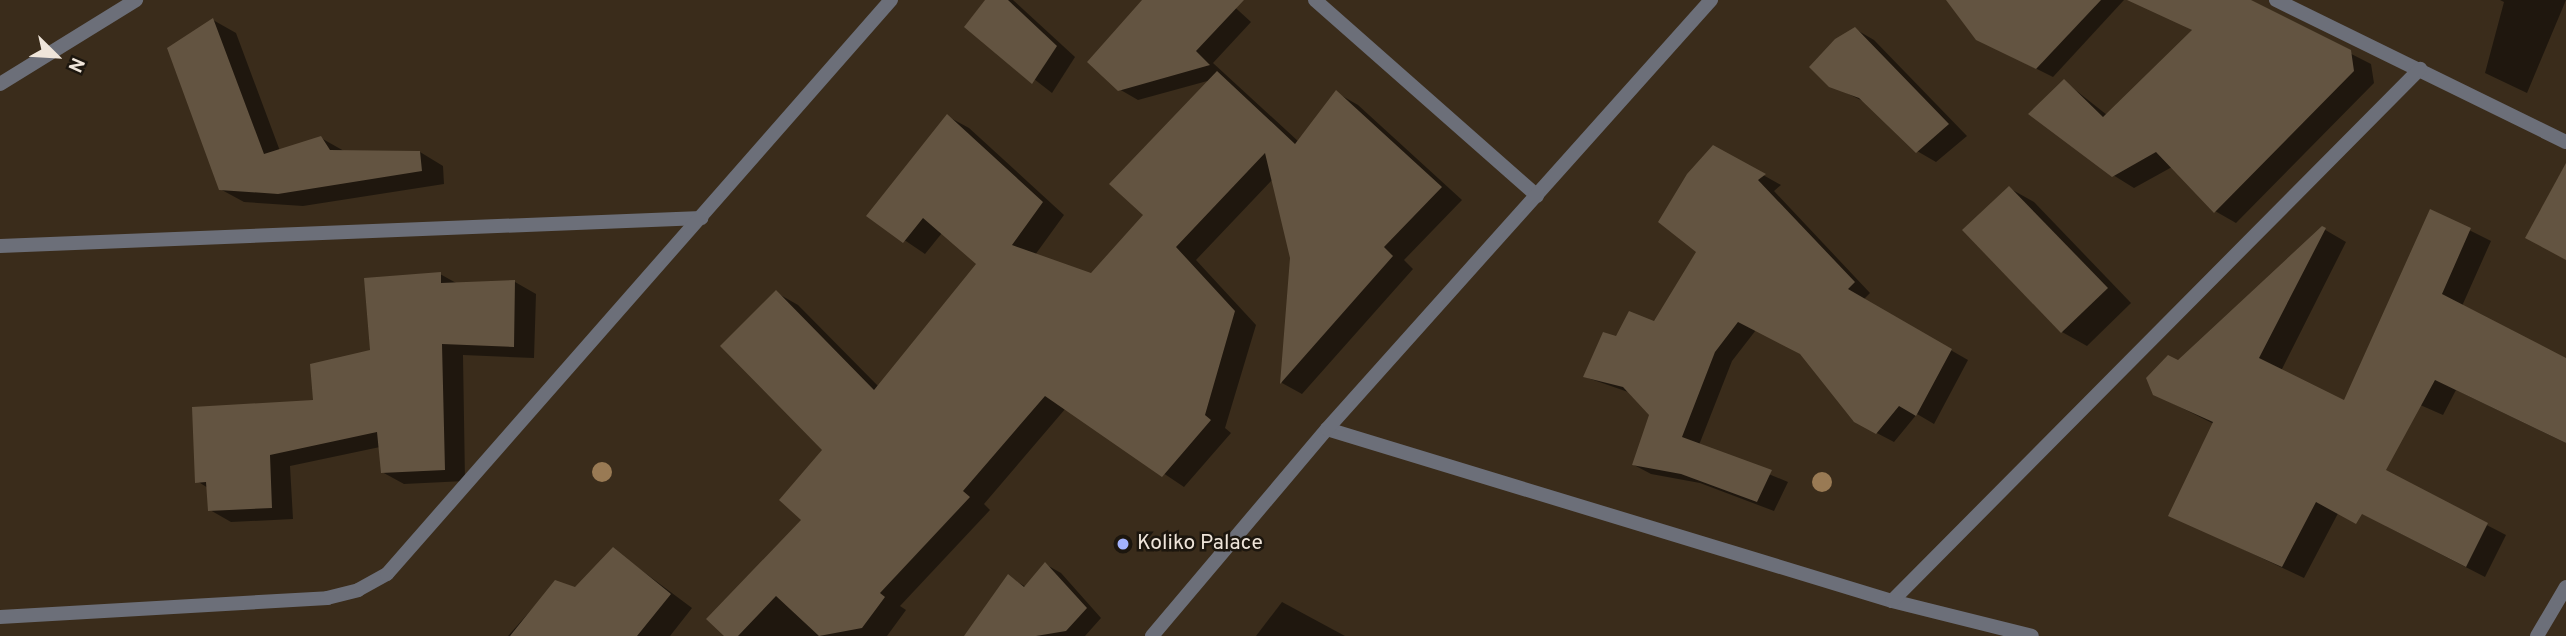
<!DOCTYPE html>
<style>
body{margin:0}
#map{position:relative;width:2566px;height:636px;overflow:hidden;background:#3a2c1b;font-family:Overpass,sans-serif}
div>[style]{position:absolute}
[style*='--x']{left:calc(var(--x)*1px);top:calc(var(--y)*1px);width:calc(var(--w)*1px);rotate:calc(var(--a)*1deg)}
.shadow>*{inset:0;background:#0007}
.building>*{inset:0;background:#635441}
.minor>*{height:14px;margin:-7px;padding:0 7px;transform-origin:7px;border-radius:7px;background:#6c6f79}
.trees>*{width:20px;height:20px;margin:-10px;border-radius:50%;background:#997a54}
.dots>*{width:19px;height:19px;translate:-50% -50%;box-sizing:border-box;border:4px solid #1c160e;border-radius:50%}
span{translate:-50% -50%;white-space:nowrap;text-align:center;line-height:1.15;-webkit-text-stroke:5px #1c160e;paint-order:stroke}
.poi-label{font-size:21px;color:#efe5da}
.left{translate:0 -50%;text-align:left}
.north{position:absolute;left:21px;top:21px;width:70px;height:70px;-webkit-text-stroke:5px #1c160e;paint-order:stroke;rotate:114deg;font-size:19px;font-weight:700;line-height:28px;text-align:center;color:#efe5da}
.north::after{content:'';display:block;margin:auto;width:24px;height:32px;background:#efe5da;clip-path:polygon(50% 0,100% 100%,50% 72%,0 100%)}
</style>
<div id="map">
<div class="shadow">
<i style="clip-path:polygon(987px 0,1013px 0,1075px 57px,1052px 93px,966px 26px)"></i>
<i style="clip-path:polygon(1144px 0,1227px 0,1251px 22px,1213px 63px,1299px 142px,1337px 93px,1358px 105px,1462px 200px,1404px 260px,1413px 269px,1302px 394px,1282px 383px,1292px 258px,1273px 179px,1196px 260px,1256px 325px,1225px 428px,1231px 433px,1184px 487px,1066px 408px,984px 504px,990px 510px,900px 606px,906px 610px,887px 636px,727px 636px,804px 520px,824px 450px,777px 293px,798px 305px,879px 387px,978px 263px,942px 233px,925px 254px,869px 216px,947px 116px,969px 128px,1064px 215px,1035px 255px,1091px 275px,1145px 215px,1211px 80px,1138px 100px,1119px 89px)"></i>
<i style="clip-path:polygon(1948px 0,2124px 0,2053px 77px,1977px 39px)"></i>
<i style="clip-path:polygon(2171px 0,2245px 0,2371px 64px,2374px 83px,2236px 223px,2215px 211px,2172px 167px,2134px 188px,2113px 175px,2064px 81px,2107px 115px,2194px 31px,2168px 17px)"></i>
<i style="clip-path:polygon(2500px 0,2566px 0,2527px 93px,2485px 73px,2504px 2px)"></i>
<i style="clip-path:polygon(213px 20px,236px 33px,280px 151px,321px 138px,344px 151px,420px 152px,443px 166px,444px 184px,303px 206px,244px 202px,220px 189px)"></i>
<i style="clip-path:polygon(1855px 29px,1874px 40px,1967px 136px,1936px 162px,1917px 151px,1867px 103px,1830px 85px)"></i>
<i style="clip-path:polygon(1713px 147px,1781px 185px,1774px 191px,1870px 293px,1863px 300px,1968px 360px,1934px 424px,1917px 414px,1894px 442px,1873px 431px,1803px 355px,1756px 330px,1732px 361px,1699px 445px,1788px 482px,1774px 511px,1700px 483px,1651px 474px,1634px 465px,1651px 415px,1631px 393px,1585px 377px,1617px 338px,1655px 323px,1699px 252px)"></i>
<i style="clip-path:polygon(2009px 188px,2034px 202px,2131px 303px,2087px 346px,2062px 332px)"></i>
<i style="clip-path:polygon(2431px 211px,2491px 241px,2462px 306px,2566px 360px,2566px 443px,2456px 390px,2443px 415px,2377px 386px)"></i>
<i style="clip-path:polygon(2322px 228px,2346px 242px,2281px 371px,2385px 424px,2304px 578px,2171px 515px,2214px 424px,2154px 394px,2179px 362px)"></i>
<i style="clip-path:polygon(440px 274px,458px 284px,515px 282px,536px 294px,534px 358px,463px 355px,465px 481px,404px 484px,382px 472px,380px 447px,290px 466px,293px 519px,231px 522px,210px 510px,208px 488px,197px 481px,315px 402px,372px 352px)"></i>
<i style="clip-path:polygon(2382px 471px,2506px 535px,2485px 577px,2386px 526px)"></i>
<i style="clip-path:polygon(613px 549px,692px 608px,670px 636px,508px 636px,556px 582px,575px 589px)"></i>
<i style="clip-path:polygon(1045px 564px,1061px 573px,1101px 618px,1085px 636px,966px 636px,1008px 576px,1026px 587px)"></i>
<i style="clip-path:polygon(1282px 602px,1345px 636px,1256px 636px)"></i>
</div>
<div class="building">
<i style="clip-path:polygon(985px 0,1008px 0,1057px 46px,1032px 84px,964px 27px)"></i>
<i style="clip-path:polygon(1142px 0,1244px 0,1196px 51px,1210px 65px,1118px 91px,1087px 62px)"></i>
<i style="clip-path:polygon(1946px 0,2101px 0,2036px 69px,1976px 40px)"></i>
<i style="clip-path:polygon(2127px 0,2251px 0,2351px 50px,2354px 71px,2214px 213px,2156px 152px,2112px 177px,2028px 114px,2064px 79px,2103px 117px,2192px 30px)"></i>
<i style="clip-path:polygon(213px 18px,264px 154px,321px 136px,330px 150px,420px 151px,422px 171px,278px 194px,219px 190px,167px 48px)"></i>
<i style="clip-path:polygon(1855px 27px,1949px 124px,1916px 153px,1859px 98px,1829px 87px,1809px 67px,1835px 39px)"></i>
<i style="clip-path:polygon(1217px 71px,1295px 144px,1336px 90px,1442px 187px,1384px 247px,1393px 256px,1280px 384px,1290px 258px,1265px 153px,1176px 247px,1235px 311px,1205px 415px,1211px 420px,1162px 477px,1045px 396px,963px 491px,970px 497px,880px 593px,885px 597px,862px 628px,819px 636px,776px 596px,738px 636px,724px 636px,706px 619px,801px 520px,779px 500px,822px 450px,720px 346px,776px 290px,874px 390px,976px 264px,923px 218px,903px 243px,866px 216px,947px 114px,1043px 202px,1012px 245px,1091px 273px,1143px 215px,1109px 184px)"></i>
<i style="clip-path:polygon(1713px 145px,1766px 174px,1758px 180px,1855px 282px,1848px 289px,1952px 349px,1916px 416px,1899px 406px,1876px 434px,1854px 422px,1800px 354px,1738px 322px,1715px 352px,1682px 437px,1772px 470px,1757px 502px,1681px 474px,1632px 465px,1649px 415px,1623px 387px,1583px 377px,1603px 332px,1616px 336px,1629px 311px,1654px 321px,1696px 252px,1658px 222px,1687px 174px)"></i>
<i style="clip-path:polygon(2566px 163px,2566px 260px,2525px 238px)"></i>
<i style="clip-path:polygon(2009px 186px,2108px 288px,2061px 333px,1962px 230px)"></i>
<i style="clip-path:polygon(2430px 209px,2471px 228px,2442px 294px,2566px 358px,2566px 443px,2435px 380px,2386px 470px,2488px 523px,2466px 567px,2362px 514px,2356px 524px,2316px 502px,2282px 567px,2168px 516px,2213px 422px,2153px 395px,2146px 378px,2168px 355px,2178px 360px,2322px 226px,2326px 228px,2259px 358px,2344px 400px)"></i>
<i style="clip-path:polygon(441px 272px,441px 283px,515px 280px,514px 347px,442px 344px,445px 470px,381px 473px,377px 432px,270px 455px,272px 508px,208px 511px,206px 482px,195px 483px,192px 407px,313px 400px,310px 364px,370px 350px,364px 278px)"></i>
<i style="clip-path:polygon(613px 547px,671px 594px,637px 636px,510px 636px,555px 580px,575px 587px)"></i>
<i style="clip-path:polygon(1045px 562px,1087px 608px,1066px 631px,1036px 636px,964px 636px,1008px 574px,1024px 587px)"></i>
</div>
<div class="minor">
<i style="--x:1315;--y:0;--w:296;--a:41.4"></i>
<i style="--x:2276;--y:0;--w:323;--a:26.1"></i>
<i style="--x:0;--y:84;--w:160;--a:-31.7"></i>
<i style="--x:0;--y:246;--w:702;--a:-2.29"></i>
<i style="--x:1327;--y:429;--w:591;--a:16.93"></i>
<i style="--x:1892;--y:601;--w:144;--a:14"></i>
<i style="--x:1892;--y:601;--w:750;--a:-45.22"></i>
<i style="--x:0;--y:617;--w:328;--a:-3.3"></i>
<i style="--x:327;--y:598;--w:32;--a:-14"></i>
<i style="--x:358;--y:590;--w:33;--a:-29"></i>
<i style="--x:387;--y:574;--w:764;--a:-48.72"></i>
<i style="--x:1152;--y:636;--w:271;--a:-49.8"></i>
<i style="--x:1327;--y:429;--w:576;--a:-48.17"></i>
<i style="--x:2537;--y:636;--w:57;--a:-59.4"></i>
</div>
<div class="trees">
<i style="left:602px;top:472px"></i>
<i style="left:1822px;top:482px"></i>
</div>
<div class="dots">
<i style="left:1123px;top:544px;background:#a3b2fd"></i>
</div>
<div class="poi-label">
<span class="left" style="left:1137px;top:544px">Koliko Palace</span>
</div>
<div class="north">N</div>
</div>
